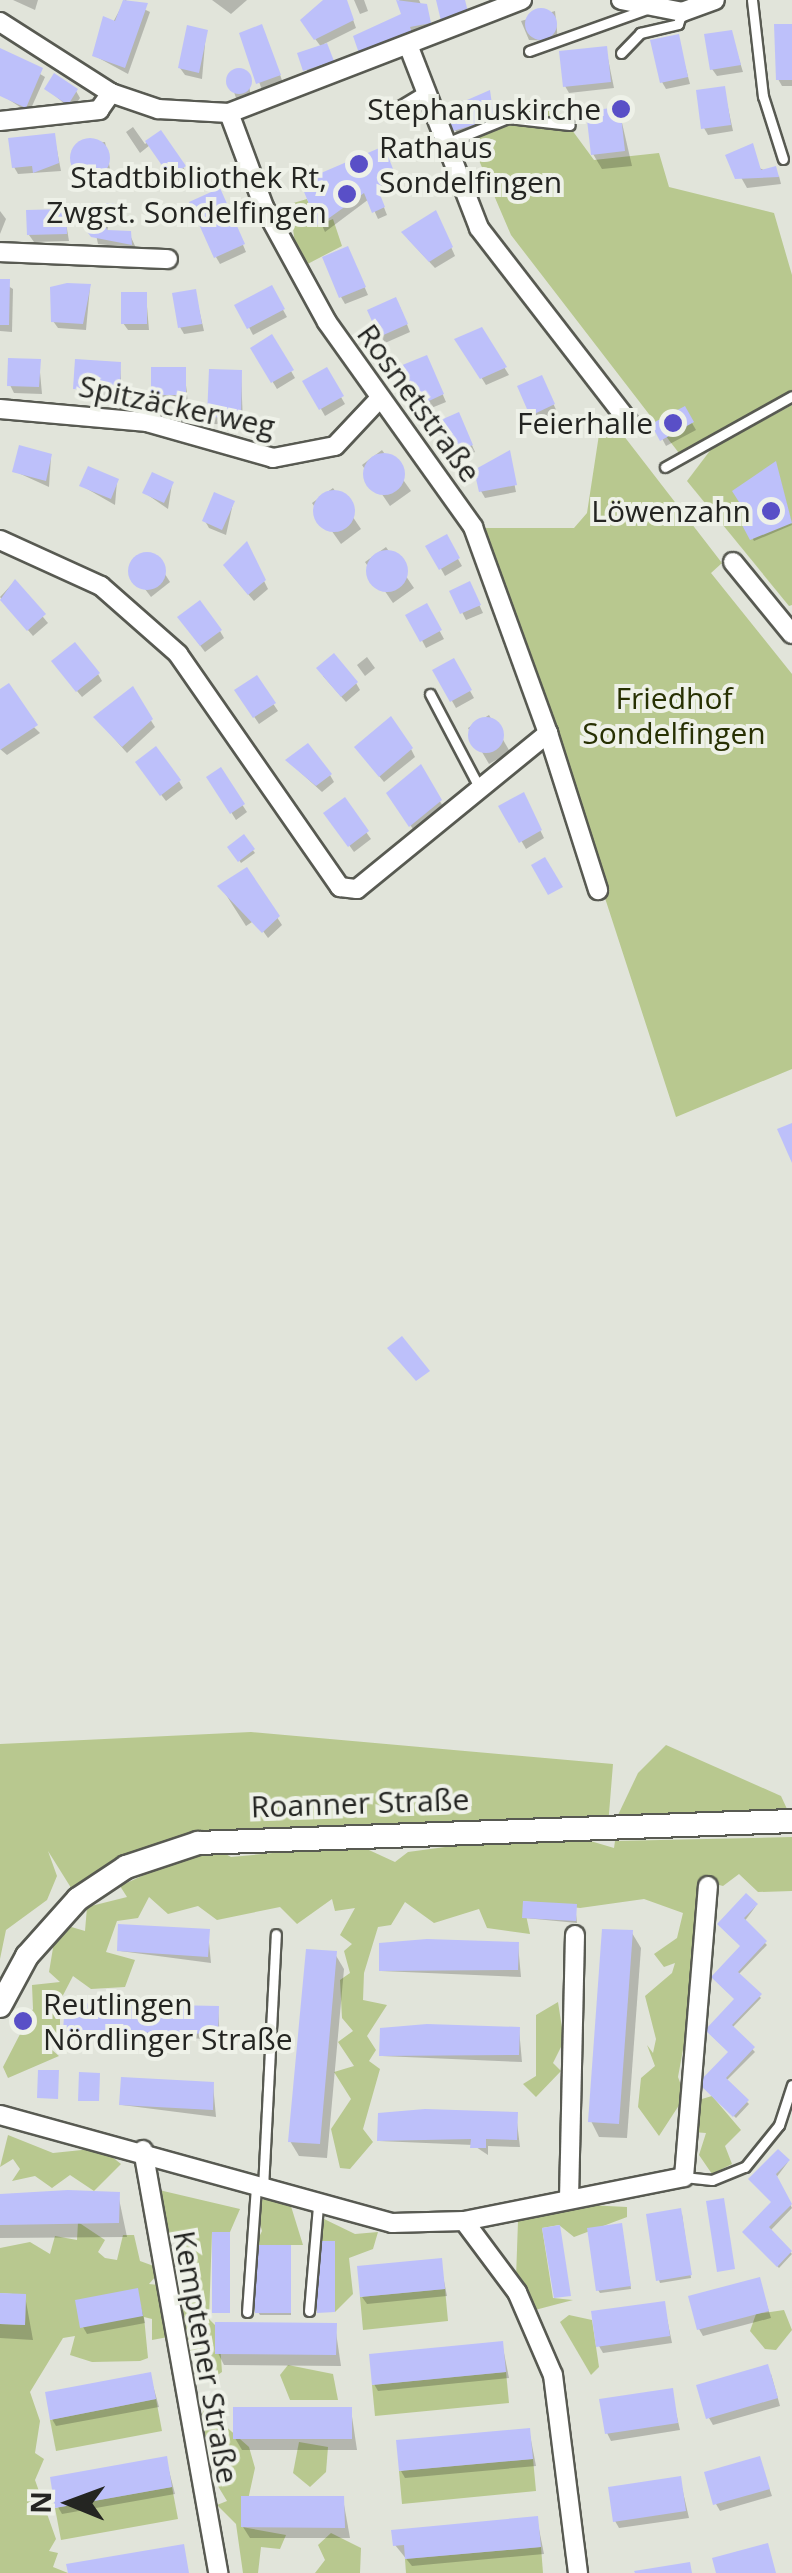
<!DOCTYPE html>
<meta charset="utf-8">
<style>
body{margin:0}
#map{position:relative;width:792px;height:2573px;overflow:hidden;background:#e1e4da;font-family:"Open Sans",sans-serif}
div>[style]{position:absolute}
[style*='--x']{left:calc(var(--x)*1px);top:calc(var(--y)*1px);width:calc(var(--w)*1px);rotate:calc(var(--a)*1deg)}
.green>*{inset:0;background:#b8c88f}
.shadow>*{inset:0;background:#0003}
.building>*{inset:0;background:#bdc0fa}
.round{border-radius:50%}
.roads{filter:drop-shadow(2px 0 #585a52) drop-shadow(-2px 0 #585a52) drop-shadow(0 2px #585a52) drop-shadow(0 -2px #585a52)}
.lane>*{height:9px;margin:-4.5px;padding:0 4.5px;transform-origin:4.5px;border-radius:4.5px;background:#fff}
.street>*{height:18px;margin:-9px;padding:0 9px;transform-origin:9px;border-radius:9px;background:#fff}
.secondary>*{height:22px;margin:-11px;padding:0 11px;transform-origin:11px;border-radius:11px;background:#fff}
.dots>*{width:28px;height:28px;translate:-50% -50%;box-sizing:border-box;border:5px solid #eef1e8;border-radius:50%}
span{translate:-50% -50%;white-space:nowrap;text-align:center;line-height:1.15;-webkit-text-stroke:8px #eef1e8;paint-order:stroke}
.poi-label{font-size:30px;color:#242522}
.right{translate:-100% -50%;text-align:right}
.left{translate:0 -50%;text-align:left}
.street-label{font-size:30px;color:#242522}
.park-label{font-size:30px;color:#273002}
.north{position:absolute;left:20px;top:2453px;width:100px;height:100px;-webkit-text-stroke:8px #eef1e8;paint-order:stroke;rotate:271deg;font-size:28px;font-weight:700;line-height:40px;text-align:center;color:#242522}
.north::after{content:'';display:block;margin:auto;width:35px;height:45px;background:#242522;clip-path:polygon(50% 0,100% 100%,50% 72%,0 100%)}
</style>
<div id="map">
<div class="green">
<i style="clip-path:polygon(508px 111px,558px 111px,594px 160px,659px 153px,669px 187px,774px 213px,792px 275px,792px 393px,682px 457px,511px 235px,469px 137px)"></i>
<i style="clip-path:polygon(307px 199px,318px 225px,333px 219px,342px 246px,298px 269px,290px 204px)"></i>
<i style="clip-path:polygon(792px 405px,792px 605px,789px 606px,687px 481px,712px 448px)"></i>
<i style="clip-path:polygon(610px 418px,722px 563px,711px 573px,792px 674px,792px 1069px,676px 1117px,485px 528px,574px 528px,587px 513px,600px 428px)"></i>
<i style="clip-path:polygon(251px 1732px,613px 1764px,608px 1826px,198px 1843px,78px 1899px,48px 1851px,57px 1876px,47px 1900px,6px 1930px,0 1959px,0 1744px)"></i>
<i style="clip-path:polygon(666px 1745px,781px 1796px,787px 1809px,618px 1815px,638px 1773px)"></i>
<i style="clip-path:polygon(792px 1837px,792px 1891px,758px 1892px,739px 1874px,723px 1886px,700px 1880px,697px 1973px,678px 2077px,685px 2096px,659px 2136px,638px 2107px,641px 2078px,655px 2066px,647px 2045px,653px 2053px,656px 2039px,645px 1996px,672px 1973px,675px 1963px,664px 1967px,654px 1954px,677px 1938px,683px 1913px,644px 1899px,580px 1908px,523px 1901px,530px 1934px,487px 1928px,479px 1909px,434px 1923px,405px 1902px,391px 1925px,378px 1927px,364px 1973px,363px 2000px,387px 2005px,367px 2036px,376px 2050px,369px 2061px,380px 2069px,363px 2129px,373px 2142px,350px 2169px,340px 2168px,331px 2129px,351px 2099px,334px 2072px,354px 2066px,338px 2042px,353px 2031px,342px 2018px,340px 1980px,350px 1973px,344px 1951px,352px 1944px,340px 1935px,355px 1908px,335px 1911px,332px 1899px,297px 1924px,280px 1907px,217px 1920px,198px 1906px,168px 1914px,149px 1897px,138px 1918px,117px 1921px,106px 1952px,135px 1960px,125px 1987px,91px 1989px,73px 1976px,60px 2001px,60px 2037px,44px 2043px,59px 2056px,8px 2078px,3px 2067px,33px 2009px,32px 1985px,60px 1982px,49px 1972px,55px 1936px,68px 1926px,85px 1931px,87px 1907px,127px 1897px,120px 1886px,209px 1845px,231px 1857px,358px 1845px,395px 1862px,408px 1852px,475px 1843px,587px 1840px,614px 1848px,615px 1841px)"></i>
<i style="clip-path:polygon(558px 2002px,564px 2041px,553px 2063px,561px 2071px,536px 2097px,523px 2084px,536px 2076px,536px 2015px)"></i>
<i style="clip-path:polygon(712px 2096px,741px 2130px,725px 2146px,732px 2164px,712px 2174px,699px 2155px,706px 2133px,693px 2132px,685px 2104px)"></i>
<i style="clip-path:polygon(8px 2135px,53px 2153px,101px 2148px,121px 2164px,94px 2191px,70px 2175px,52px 2188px,35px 2176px,12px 2181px,20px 2169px,13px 2159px,0 2167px)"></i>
<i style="clip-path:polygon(159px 2190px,240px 2209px,230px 2232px,212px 2232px,209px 2319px,219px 2329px,222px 2372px,213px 2378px,196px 2366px,200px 2347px,192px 2354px,168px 2337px,152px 2340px,152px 2319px,144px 2317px,148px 2358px,140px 2361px,92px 2362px,70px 2355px,75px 2336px,63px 2338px,30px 2392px,40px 2421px,35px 2453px,44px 2459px,35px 2480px,56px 2539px,49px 2551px,58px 2553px,53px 2567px,68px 2573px,0 2573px,0 2324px,25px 2325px,26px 2295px,0 2293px,0 2248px,30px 2242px,50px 2254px,55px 2236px,77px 2240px,78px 2222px,105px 2240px,98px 2252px,105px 2258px,117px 2260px,123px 2235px,134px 2235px,140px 2261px,162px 2269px,149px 2284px,178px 2287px,191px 2280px,183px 2231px,165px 2234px)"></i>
<i style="clip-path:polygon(253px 2198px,290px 2203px,303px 2245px,255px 2245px,262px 2231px)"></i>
<i style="clip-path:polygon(587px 2205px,627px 2207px,627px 2217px,574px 2237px,559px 2225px,542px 2228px,553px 2298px,573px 2300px,535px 2310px,516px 2278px,518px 2221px,526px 2212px)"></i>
<i style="clip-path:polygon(322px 2218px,355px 2234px,378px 2232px,373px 2249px,349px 2258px,353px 2294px,335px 2312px,335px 2241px,318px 2241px,312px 2256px,310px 2230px)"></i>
<i style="clip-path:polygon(445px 2289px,448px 2321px,363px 2330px,360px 2297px)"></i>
<i style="clip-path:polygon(784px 2310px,792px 2330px,776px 2350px,765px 2349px,750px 2331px,756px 2314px)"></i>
<i style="clip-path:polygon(569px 2315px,592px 2320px,599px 2367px,591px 2375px,560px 2322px)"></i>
<i style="clip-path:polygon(288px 2365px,333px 2374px,338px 2400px,290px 2400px,280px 2375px)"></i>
<i style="clip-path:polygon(506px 2372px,509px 2403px,375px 2416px,372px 2385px)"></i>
<i style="clip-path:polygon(156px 2399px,162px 2431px,56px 2451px,50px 2420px)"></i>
<i style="clip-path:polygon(205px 2408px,249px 2447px,255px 2468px,242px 2527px,286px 2535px,280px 2549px,261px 2547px,258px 2573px,243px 2573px,236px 2524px,217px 2505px,227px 2501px,213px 2478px,224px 2465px,197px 2423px)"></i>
<i style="clip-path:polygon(299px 2442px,328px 2447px,326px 2472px,310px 2487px,293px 2473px)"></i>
<i style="clip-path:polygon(533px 2459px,536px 2491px,402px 2504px,399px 2471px)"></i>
<i style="clip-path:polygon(172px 2487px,178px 2519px,61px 2540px,55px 2508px)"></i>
<i style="clip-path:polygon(331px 2533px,361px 2548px,360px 2573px,315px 2573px,325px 2560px,318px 2545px)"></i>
<i style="clip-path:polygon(541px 2547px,543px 2573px,406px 2573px,405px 2559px)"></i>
</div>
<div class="shadow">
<i style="clip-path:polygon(13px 0,38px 0,35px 10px)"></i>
<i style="clip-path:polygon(125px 0,150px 12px,128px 74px,95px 56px)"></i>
<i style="clip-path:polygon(212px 0,247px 0,231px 14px)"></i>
<i style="clip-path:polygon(335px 0,346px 0,356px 28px,324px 44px,336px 69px,310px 77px,300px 55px,322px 48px,307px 28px)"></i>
<i style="clip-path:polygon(354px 0,364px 0,368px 11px,360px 14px)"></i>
<i style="clip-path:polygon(399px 0,419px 0,433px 30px,411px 34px)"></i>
<i style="clip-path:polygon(555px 11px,558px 41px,529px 40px,521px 21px)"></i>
<i style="clip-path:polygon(792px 26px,792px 86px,782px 86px,778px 79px)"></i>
<i style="clip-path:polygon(206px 32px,202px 79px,185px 75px,180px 68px)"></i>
<i style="clip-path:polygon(731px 33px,743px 72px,717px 76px,712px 69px)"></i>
<i style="clip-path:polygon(265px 34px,283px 83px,262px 90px,242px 35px)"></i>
<i style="clip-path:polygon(677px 36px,690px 84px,666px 89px,662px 82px)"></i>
<i style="clip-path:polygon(606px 49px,614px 88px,569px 93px,565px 86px)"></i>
<i style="clip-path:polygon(0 50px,45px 77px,29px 113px,2px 95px)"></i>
<i style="clip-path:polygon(247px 72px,251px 98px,237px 101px,228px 74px)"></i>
<i style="clip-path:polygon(47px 89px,76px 91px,80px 98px,72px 110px)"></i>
<i style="clip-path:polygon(724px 89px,733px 131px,708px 135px,704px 128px)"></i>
<i style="clip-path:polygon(489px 93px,496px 126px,459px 137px,455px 130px)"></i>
<i style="clip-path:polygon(619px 110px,632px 166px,602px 169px,593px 154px)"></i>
<i style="clip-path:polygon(133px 127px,145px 144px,160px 134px,188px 174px,176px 182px,150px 145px,140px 153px,126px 132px)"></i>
<i style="clip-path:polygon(54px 135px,61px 171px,18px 174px,14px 167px)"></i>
<i style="clip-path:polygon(105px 142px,112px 180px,81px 184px,74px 146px)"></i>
<i style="clip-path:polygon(729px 156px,779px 176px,781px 184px,747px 188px)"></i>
<i style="clip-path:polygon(387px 157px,399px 186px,379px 195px,387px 215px,378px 219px,369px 199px,325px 232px,303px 183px)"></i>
<i style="clip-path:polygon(223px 198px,246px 252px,220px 264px,216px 257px)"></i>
<i style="clip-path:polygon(90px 206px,112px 206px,107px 232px,129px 233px,136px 248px,98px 244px)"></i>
<i style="clip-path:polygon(0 211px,6px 219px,0 234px)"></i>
<i style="clip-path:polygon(64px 211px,69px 241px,34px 242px,29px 235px)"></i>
<i style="clip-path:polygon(439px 220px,455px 256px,435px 268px,408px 239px)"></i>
<i style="clip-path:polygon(351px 256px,368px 295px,345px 304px,341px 297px)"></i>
<i style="clip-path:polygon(0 281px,13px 289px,12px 332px,0 331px)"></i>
<i style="clip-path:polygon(90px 287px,86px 330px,58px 328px,53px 321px)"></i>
<i style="clip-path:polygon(271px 288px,287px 317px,253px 335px,238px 306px)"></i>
<i style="clip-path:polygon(195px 292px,204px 331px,184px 334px,180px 327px)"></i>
<i style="clip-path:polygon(146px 295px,149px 330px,128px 330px,123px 323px)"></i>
<i style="clip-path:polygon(400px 307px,410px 332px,385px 343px,381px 336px)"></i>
<i style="clip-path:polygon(481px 330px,509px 375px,486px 385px,458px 340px)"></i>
<i style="clip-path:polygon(272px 338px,295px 378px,277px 389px,253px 349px)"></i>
<i style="clip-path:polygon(39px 361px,42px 394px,14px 393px,10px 385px)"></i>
<i style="clip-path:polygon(120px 364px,122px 398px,79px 395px,75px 388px)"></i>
<i style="clip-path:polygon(430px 365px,446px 402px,424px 411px,399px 370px)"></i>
<i style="clip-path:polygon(184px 369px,188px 402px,158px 402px,154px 394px)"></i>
<i style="clip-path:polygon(326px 371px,345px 404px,325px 416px,306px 382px)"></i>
<i style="clip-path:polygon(241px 372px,243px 425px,214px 424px,210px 416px)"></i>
<i style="clip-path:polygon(545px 385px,557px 412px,537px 422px,533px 415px)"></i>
<i style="clip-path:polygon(684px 409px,696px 430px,666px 446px,655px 425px)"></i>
<i style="clip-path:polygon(462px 423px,475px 452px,456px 460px,452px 453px)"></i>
<i style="clip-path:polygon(382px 450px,411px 491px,390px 506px,362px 465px)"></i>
<i style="clip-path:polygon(508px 452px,516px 492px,485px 498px,481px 491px)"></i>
<i style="clip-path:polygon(51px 456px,49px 487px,14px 471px)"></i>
<i style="clip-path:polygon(776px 464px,792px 525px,754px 541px,746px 526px)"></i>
<i style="clip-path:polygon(117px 481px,115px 505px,82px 486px)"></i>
<i style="clip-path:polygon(172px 484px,168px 509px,145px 493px)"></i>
<i style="clip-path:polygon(333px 488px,361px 529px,341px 544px,312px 503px)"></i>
<i style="clip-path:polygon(233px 503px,226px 535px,209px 528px,205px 521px)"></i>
<i style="clip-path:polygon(446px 538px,462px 566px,445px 576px,429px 547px)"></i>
<i style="clip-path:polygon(246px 545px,268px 589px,254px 601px,230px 573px)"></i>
<i style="clip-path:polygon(386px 547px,414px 588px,393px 603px,365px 562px)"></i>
<i style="clip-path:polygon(136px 557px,154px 557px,170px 582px,151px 597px,129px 568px)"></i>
<i style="clip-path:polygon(14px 582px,48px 623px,33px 636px,0 597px)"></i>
<i style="clip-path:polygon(473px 591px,483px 613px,466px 620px,452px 592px)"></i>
<i style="clip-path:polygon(426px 606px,444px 639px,426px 648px,409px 616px)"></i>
<i style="clip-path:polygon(184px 624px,220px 631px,224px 638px,205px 652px)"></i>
<i style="clip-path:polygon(367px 657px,375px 668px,365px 676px,357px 665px)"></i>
<i style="clip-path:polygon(453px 661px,474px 698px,456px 708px,435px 671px)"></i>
<i style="clip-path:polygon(58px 668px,98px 674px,102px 681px,82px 697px)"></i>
<i style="clip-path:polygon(323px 676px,356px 683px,360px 690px,346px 702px)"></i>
<i style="clip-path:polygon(256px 678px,278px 711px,259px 724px,237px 691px)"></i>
<i style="clip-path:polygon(132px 690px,155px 727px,127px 753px,96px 718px)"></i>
<i style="clip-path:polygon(0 694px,40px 733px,7px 755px,0 749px)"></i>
<i style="clip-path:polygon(489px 715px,510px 752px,489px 764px,468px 728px)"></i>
<i style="clip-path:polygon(411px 749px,415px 757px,384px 782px,361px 754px)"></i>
<i style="clip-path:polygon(288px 761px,330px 775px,334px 782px,322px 792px)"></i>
<i style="clip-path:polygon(420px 768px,444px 808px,415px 832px,389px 794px)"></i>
<i style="clip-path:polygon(142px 770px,179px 781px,183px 788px,166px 801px)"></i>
<i style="clip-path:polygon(220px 771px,247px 812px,236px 820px,210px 778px)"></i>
<i style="clip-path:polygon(523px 795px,544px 838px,526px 849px,502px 807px)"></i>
<i style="clip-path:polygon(344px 801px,371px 839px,354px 852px,331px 820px)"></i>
<i style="clip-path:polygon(243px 837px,255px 853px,241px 863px,230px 847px)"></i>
<i style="clip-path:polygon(246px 870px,282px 925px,268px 938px,255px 920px,246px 926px,221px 887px)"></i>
<i style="clip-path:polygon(575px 1906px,577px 1923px,525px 1918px)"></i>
<i style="clip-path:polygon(756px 1906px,744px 1922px,767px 1945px,738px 1975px,761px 1998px,732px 2028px,755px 2052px,726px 2081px,749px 2104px,736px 2118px,703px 2086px,730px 2053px,709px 2033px,736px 2000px,715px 1980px,742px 1947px,721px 1927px)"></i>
<i style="clip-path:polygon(208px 1932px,211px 1963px,120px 1951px)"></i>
<i style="clip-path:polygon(632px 1933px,641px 1948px,627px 2138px,599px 2137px,591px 2121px)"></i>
<i style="clip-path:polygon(518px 1945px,521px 1977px,381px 1971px)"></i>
<i style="clip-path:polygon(335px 1954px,344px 1969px,327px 2158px,299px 2156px,290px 2141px)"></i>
<i style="clip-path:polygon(218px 2008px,220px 2040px,66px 2030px)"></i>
<i style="clip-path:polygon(519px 2029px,522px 2062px,382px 2056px)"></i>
<i style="clip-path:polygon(213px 2085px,216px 2117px,122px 2105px)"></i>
<i style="clip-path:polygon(516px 2114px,520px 2147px,488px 2146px,488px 2155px,473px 2145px,379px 2141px)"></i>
<i style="clip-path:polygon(788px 2162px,776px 2178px,792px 2208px,770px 2231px,792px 2254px,779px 2268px,746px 2235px,773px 2203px,753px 2182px)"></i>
<i style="clip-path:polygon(118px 2194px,127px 2237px,0 2238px,0 2195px)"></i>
<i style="clip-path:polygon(682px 2214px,691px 2278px,660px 2283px,659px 2280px)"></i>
<i style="clip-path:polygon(622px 2228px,631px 2289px,600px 2293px,598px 2290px)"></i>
<i style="clip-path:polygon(291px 2250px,291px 2315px,260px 2315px,258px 2312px)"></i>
<i style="clip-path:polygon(440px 2261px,447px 2296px,367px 2304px,362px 2297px)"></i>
<i style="clip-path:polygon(759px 2280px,771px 2318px,703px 2336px,699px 2329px)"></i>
<i style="clip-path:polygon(137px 2291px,145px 2323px,87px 2334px,83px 2327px)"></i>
<i style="clip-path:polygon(0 2295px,25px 2296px,33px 2340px,0 2338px)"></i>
<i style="clip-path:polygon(664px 2304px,672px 2343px,603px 2353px,599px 2346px)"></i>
<i style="clip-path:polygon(335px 2326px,341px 2366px,224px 2365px,218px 2353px)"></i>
<i style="clip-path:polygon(502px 2343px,509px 2378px,378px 2391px,374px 2384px)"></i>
<i style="clip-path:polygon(771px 2374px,780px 2406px,713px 2425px,709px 2418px)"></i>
<i style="clip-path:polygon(150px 2375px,159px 2407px,56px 2426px,52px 2419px)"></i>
<i style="clip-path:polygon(671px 2391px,680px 2430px,611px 2441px,607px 2433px)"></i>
<i style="clip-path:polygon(351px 2410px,357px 2450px,242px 2450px,235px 2438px)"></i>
<i style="clip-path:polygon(529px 2430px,536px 2466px,405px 2478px,401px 2471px)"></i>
<i style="clip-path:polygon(166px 2459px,175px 2494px,62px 2514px,58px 2507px)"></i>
<i style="clip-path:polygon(759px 2459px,772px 2496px,720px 2511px,716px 2504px)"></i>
<i style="clip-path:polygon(680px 2479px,689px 2518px,619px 2528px,615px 2521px)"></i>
<i style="clip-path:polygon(343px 2499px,350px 2538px,250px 2538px,243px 2527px)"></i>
<i style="clip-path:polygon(537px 2519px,544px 2554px,412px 2566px,395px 2545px)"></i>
</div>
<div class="building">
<i style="clip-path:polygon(123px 0,148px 3px,125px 68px,92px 56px,103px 16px,115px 21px)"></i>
<i style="clip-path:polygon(323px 0,347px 0,354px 20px,314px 40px,300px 20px)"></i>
<i style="clip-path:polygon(396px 0,427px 4px,431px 23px,410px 27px,415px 41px,361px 59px,353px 36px,401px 14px)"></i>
<i style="clip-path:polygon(436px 0,465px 0,469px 16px,442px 25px)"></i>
<i class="round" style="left:525px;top:8px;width:32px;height:32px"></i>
<i style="clip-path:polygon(262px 24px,281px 75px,256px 84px,239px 33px)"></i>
<i style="clip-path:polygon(774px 24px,792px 24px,792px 80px,776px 80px)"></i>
<i style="clip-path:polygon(187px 25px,208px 30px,199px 73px,178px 68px)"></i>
<i style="clip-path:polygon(732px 30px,741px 65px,710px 70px,704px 34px)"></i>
<i style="clip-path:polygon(679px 34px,688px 77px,660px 83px,650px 40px)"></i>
<i style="clip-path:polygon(327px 43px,334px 61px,303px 71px,297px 53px)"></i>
<i style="clip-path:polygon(607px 46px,611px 82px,563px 87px,559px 51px)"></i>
<i style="clip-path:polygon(0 48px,43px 68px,26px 108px,0 96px)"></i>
<i class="round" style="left:226px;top:68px;width:26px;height:26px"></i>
<i style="clip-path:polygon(54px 73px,78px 89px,68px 105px,44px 89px)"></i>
<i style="clip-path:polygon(725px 86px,731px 125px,701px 129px,696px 90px)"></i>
<i style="clip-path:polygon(490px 90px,494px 119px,453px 131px,444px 110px)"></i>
<i style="clip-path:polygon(620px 107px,625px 151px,591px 155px,586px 111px)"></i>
<i style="clip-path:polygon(161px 130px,186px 166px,170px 177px,145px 141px)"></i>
<i style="clip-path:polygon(55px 133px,59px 163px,33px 173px,32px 166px,12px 168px,8px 138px)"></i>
<i class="round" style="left:70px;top:138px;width:40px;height:40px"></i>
<i style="clip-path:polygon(753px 143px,761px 170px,776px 166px,779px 177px,735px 179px,725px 155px)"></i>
<i style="clip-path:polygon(384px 146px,397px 179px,377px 187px,385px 207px,372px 213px,364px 193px,318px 226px,300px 182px)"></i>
<i style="clip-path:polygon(220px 188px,245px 244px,214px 258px,189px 202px)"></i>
<i style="clip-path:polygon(88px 203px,114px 203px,102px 215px,107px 230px,131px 231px,132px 245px,91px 237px,83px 226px)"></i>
<i style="clip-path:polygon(66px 209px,67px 234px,27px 235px,26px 210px)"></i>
<i style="clip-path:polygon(436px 210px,453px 247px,429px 262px,401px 232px)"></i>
<i style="clip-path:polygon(348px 246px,366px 287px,339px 298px,322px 257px)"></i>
<i style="clip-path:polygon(0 279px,10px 279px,9px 325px,0 325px)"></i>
<i style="clip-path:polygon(67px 283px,91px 284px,83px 324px,51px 322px,50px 287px)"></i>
<i style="clip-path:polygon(272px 285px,285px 309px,247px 329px,234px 305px)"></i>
<i style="clip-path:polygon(196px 289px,202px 324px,178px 328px,172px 293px)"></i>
<i style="clip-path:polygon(121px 292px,147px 292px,147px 324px,121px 324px)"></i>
<i style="clip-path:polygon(396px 297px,408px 324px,379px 337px,367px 310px)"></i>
<i style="clip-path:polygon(482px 327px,507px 367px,480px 379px,454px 339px)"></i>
<i style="clip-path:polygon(272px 334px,294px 370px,271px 383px,250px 348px)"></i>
<i style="clip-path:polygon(427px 355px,444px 394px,418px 406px,395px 368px)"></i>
<i style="clip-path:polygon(8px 358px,41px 359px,39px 387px,7px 386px)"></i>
<i style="clip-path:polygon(75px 359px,121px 362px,120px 392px,73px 389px)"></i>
<i style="clip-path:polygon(151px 367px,186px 367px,186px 395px,151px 395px)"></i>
<i style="clip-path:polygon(327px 367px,344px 396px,319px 410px,302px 381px)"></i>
<i style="clip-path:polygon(209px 369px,242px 370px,241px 418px,207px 417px)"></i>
<i style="clip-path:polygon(542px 375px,555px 404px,530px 416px,517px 386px)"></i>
<i style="clip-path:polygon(685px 406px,694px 422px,660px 441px,651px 424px)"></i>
<i style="clip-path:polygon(459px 412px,473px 445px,449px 454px,436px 422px)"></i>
<i style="clip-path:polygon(19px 445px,52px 454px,46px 481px,12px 472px)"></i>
<i style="clip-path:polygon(510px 450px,517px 485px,479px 492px,474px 470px)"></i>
<i class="round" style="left:363px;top:453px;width:42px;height:42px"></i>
<i style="clip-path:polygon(776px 461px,792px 523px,750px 540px,742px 525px,751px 521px,732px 491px)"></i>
<i style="clip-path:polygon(88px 466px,119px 479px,111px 499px,79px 486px)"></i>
<i style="clip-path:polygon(152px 472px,174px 482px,164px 503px,142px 493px)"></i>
<i class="round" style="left:313px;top:490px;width:42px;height:42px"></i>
<i style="clip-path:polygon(214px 492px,235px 501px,222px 530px,202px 521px)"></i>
<i style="clip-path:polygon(447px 534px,460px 558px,439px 570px,425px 546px)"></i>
<i style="clip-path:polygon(247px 541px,266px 580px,248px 595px,223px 565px)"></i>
<i class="round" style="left:366px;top:550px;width:42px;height:42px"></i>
<i class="round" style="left:128px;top:552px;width:38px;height:38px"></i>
<i style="clip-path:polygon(15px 579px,46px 614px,27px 631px,0 600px)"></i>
<i style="clip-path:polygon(470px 581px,481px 605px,460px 614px,449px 591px)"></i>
<i style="clip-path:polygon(200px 600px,222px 630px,200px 646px,177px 617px)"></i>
<i style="clip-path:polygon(427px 603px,442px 630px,420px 642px,405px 615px)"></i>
<i style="clip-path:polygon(75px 642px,100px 673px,76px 692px,51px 661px)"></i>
<i style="clip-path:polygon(334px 653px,358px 682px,341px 697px,316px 668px)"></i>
<i style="clip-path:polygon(454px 658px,472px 690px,450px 702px,432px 670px)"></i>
<i style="clip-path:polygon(257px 675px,276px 703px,253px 718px,234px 690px)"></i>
<i style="clip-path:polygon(9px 683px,38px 725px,0 750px,0 689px)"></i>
<i style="clip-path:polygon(133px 686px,153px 719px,122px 747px,93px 717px)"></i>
<i style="clip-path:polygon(391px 716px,413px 748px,379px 777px,354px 747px)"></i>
<i class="round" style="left:468px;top:717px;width:36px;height:36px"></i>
<i style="clip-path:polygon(308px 743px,332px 774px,316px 786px,285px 760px)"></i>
<i style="clip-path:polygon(156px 746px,181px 780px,160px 796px,135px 762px)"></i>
<i style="clip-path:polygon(421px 764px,442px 800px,409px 827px,386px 793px)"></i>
<i style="clip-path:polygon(221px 767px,245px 804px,230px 814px,206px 777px)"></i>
<i style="clip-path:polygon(524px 792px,542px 830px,519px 843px,498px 806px)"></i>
<i style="clip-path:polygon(345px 797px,369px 831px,348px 847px,323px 813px)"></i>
<i style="clip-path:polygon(244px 834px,255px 849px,238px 862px,227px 847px)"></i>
<i style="clip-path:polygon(545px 857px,563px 887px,548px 895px,531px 865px)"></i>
<i style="clip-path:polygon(247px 867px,280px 916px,262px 933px,217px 886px)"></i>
<i style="clip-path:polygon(792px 1123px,792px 1163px,777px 1129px)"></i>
<i style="clip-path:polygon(402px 1336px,430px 1371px,416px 1381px,387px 1348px)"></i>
<i style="clip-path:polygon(746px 1893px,758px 1904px,744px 1918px,767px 1941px,738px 1972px,762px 1994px,732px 2025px,755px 2047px,726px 2078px,749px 2100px,733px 2117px,698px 2083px,728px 2052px,705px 2030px,734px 1999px,711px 1977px,740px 1946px,717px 1924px)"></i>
<i style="clip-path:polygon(523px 1901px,577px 1904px,576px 1921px,522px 1918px)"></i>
<i style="clip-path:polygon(118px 1924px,210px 1929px,208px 1957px,117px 1951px)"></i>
<i style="clip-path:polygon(602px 1929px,633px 1930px,619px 2124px,588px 2122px)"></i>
<i style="clip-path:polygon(427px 1939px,519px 1942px,518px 1970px,379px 1971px,379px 1943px)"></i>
<i style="clip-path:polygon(306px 1949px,337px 1951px,320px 2144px,288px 2142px)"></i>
<i style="clip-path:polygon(65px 2003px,219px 2006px,218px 2034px,63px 2031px)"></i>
<i style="clip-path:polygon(427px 2024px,520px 2027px,519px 2055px,379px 2056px,380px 2028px)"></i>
<i style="clip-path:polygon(38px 2070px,59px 2070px,58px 2099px,37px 2098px)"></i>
<i style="clip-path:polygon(79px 2072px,100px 2073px,99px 2101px,78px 2101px)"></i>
<i style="clip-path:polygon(121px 2077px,214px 2082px,213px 2110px,119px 2105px)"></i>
<i style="clip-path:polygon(425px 2109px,518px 2112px,517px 2140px,486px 2139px,486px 2148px,470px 2148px,471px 2139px,377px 2141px,378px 2113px)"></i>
<i style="clip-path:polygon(778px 2149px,790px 2160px,776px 2174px,792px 2204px,769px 2227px,792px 2251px,777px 2267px,742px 2232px,771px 2202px,748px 2179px)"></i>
<i style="clip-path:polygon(68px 2190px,120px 2192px,119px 2223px,0 2225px,0 2194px)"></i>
<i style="clip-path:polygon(724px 2198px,735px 2269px,717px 2272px,706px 2201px)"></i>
<i style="clip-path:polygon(681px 2208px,692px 2275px,656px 2281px,646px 2214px)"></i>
<i style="clip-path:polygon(622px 2223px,631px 2286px,596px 2291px,587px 2228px)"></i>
<i style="clip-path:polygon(560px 2225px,571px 2296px,554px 2298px,542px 2228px)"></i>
<i style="clip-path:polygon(212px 2232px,230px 2232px,230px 2313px,212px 2313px)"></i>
<i style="clip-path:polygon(317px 2241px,335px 2241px,335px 2312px,317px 2313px)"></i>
<i style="clip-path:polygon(255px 2245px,291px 2245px,291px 2313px,255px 2313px)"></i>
<i style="clip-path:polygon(442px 2258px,445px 2289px,360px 2297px,357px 2266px)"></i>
<i style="clip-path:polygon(760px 2277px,769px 2311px,697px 2330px,688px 2296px)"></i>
<i style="clip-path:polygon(138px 2288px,143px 2316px,80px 2328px,75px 2300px)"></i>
<i style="clip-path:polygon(0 2293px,26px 2294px,25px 2325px,0 2324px)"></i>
<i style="clip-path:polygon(665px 2301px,670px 2336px,596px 2347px,591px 2311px)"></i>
<i style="clip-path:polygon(215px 2322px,337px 2323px,336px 2355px,215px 2354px)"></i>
<i style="clip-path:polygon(503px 2341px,506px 2372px,372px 2385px,369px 2354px)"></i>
<i style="clip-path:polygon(768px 2364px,778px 2398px,706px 2419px,696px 2385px)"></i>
<i style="clip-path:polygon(151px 2372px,156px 2399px,50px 2420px,45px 2392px)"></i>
<i style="clip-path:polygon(673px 2388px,678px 2423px,605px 2434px,599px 2399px)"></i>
<i style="clip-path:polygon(233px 2407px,352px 2407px,352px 2439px,233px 2439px)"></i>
<i style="clip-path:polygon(530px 2428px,533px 2459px,399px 2471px,396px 2440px)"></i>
<i style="clip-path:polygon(167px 2456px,172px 2487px,55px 2508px,50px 2477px)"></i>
<i style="clip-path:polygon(760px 2456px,770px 2489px,713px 2505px,704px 2472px)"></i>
<i style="clip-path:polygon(681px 2476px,686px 2511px,613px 2522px,608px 2487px)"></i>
<i style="clip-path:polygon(241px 2496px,344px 2496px,345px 2528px,241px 2527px)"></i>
<i style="clip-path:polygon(538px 2516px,541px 2547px,405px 2559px,404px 2545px,393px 2546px,391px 2530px)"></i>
<i style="clip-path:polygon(768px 2543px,776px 2573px,716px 2573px,712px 2558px)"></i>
<i style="clip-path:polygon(184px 2544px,189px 2573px,68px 2573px,66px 2564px)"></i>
<i style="clip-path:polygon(690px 2562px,692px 2573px,635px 2573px,634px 2571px)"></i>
</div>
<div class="roads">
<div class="lane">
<i style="--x:752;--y:0;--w:97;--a:83.5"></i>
<i style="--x:763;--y:96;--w:66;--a:72.4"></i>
<i style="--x:529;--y:51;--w:128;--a:-19.6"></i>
<i style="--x:621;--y:53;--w:28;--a:-46"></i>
<i style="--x:640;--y:33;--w:39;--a:-13"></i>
<i style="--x:678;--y:24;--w:13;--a:-72"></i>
<i style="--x:396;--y:108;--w:29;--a:-31"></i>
<i style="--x:446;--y:143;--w:67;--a:-22"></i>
<i style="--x:508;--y:118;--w:62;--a:6.4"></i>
<i style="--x:665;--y:467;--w:145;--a:-29.2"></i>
<i style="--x:430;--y:694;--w:103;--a:62.2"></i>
<i style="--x:684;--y:2177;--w:28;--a:6"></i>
<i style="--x:712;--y:2180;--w:35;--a:-22"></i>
<i style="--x:745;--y:2167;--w:54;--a:-51"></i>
<i style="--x:779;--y:2125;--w:42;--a:-72"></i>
<i style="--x:263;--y:2188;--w:254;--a:-87.1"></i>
<i style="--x:309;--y:2311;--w:104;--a:-85.1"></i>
<i style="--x:247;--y:2312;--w:126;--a:-85.9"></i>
</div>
<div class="street">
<i style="--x:621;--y:0;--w:62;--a:11.1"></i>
<i style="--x:682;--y:12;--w:35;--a:-20"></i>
<i style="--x:0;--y:22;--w:132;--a:32.6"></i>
<i style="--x:111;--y:93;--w:50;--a:18.8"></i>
<i style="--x:158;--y:109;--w:71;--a:3.2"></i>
<i style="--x:229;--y:113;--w:314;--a:-21.1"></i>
<i style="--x:410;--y:50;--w:191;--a:68.8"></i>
<i style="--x:479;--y:228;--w:244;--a:52.3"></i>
<i style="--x:229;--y:113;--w:100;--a:69.6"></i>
<i style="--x:264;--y:207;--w:131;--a:61.3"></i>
<i style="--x:327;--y:322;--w:252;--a:54.5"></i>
<i style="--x:473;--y:527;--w:219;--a:70"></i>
<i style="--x:0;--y:121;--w:100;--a:-6.3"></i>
<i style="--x:99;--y:110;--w:21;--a:-55"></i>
<i style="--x:0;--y:252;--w:168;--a:2.4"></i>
<i style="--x:0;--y:409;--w:148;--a:5.1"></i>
<i style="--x:147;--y:422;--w:131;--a:15.9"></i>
<i style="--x:273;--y:458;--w:63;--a:-11"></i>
<i style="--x:335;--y:446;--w:66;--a:-46.8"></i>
<i style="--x:0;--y:540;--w:111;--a:24.5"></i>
<i style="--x:101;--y:586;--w:103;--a:41.4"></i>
<i style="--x:178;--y:654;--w:284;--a:55.2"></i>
<i style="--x:340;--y:887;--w:17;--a:7"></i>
<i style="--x:357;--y:889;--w:247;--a:-39.2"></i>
<i style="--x:548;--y:733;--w:165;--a:72.3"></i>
<i style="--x:733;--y:562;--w:93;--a:50.7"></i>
<i style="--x:0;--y:2115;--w:407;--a:15.4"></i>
<i style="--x:392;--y:2223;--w:72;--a:-1.6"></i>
<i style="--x:464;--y:2221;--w:224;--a:-11.3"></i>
<i style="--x:684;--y:2177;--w:292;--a:-85.3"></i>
<i style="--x:143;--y:2150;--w:430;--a:79.9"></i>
<i style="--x:569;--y:2199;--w:264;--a:-88.7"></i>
<i style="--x:464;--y:2221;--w:89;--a:53.3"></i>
<i style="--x:517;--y:2292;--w:90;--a:66.6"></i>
<i style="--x:553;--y:2375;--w:200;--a:82.8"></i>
</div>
<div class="secondary">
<i style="--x:0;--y:2006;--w:57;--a:-61.6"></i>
<i style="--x:27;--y:1956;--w:76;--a:-48.2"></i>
<i style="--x:78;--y:1899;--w:58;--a:-33.7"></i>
<i style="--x:126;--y:1867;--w:76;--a:-18.4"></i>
<i style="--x:198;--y:1843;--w:594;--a:-2.12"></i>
</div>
</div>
<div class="dots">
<i style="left:621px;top:109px;background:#594fc7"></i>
<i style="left:359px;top:164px;background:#594fc7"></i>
<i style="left:347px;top:194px;background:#594fc7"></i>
<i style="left:673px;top:423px;background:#594fc7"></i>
<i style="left:771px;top:511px;background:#594fc7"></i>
<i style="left:23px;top:2021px;background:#594fc7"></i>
</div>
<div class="poi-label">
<span class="right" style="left:601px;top:109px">Stephanuskirche</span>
<span class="left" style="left:379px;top:164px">Rathaus<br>Sondelfingen</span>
<span class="right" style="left:327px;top:194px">Stadtbibliothek Rt,<br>Zwgst. Sondelfingen</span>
<span class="right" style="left:653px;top:423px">Feierhalle</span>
<span class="right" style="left:751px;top:511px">Löwenzahn</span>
<span class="left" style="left:43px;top:2021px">Reutlingen<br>Nördlinger Straße</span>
</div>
<div class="street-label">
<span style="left:419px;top:403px;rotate:54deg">Rosnetstraße</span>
<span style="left:177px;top:406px;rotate:12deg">Spitzäckerweg</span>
<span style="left:360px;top:1803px;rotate:-2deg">Roanner Straße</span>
<span style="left:206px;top:2357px;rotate:80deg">Kemptener Straße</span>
</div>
<div class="park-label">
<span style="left:674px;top:715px">Friedhof<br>Sondelfingen</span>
</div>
<div class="north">N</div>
</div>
